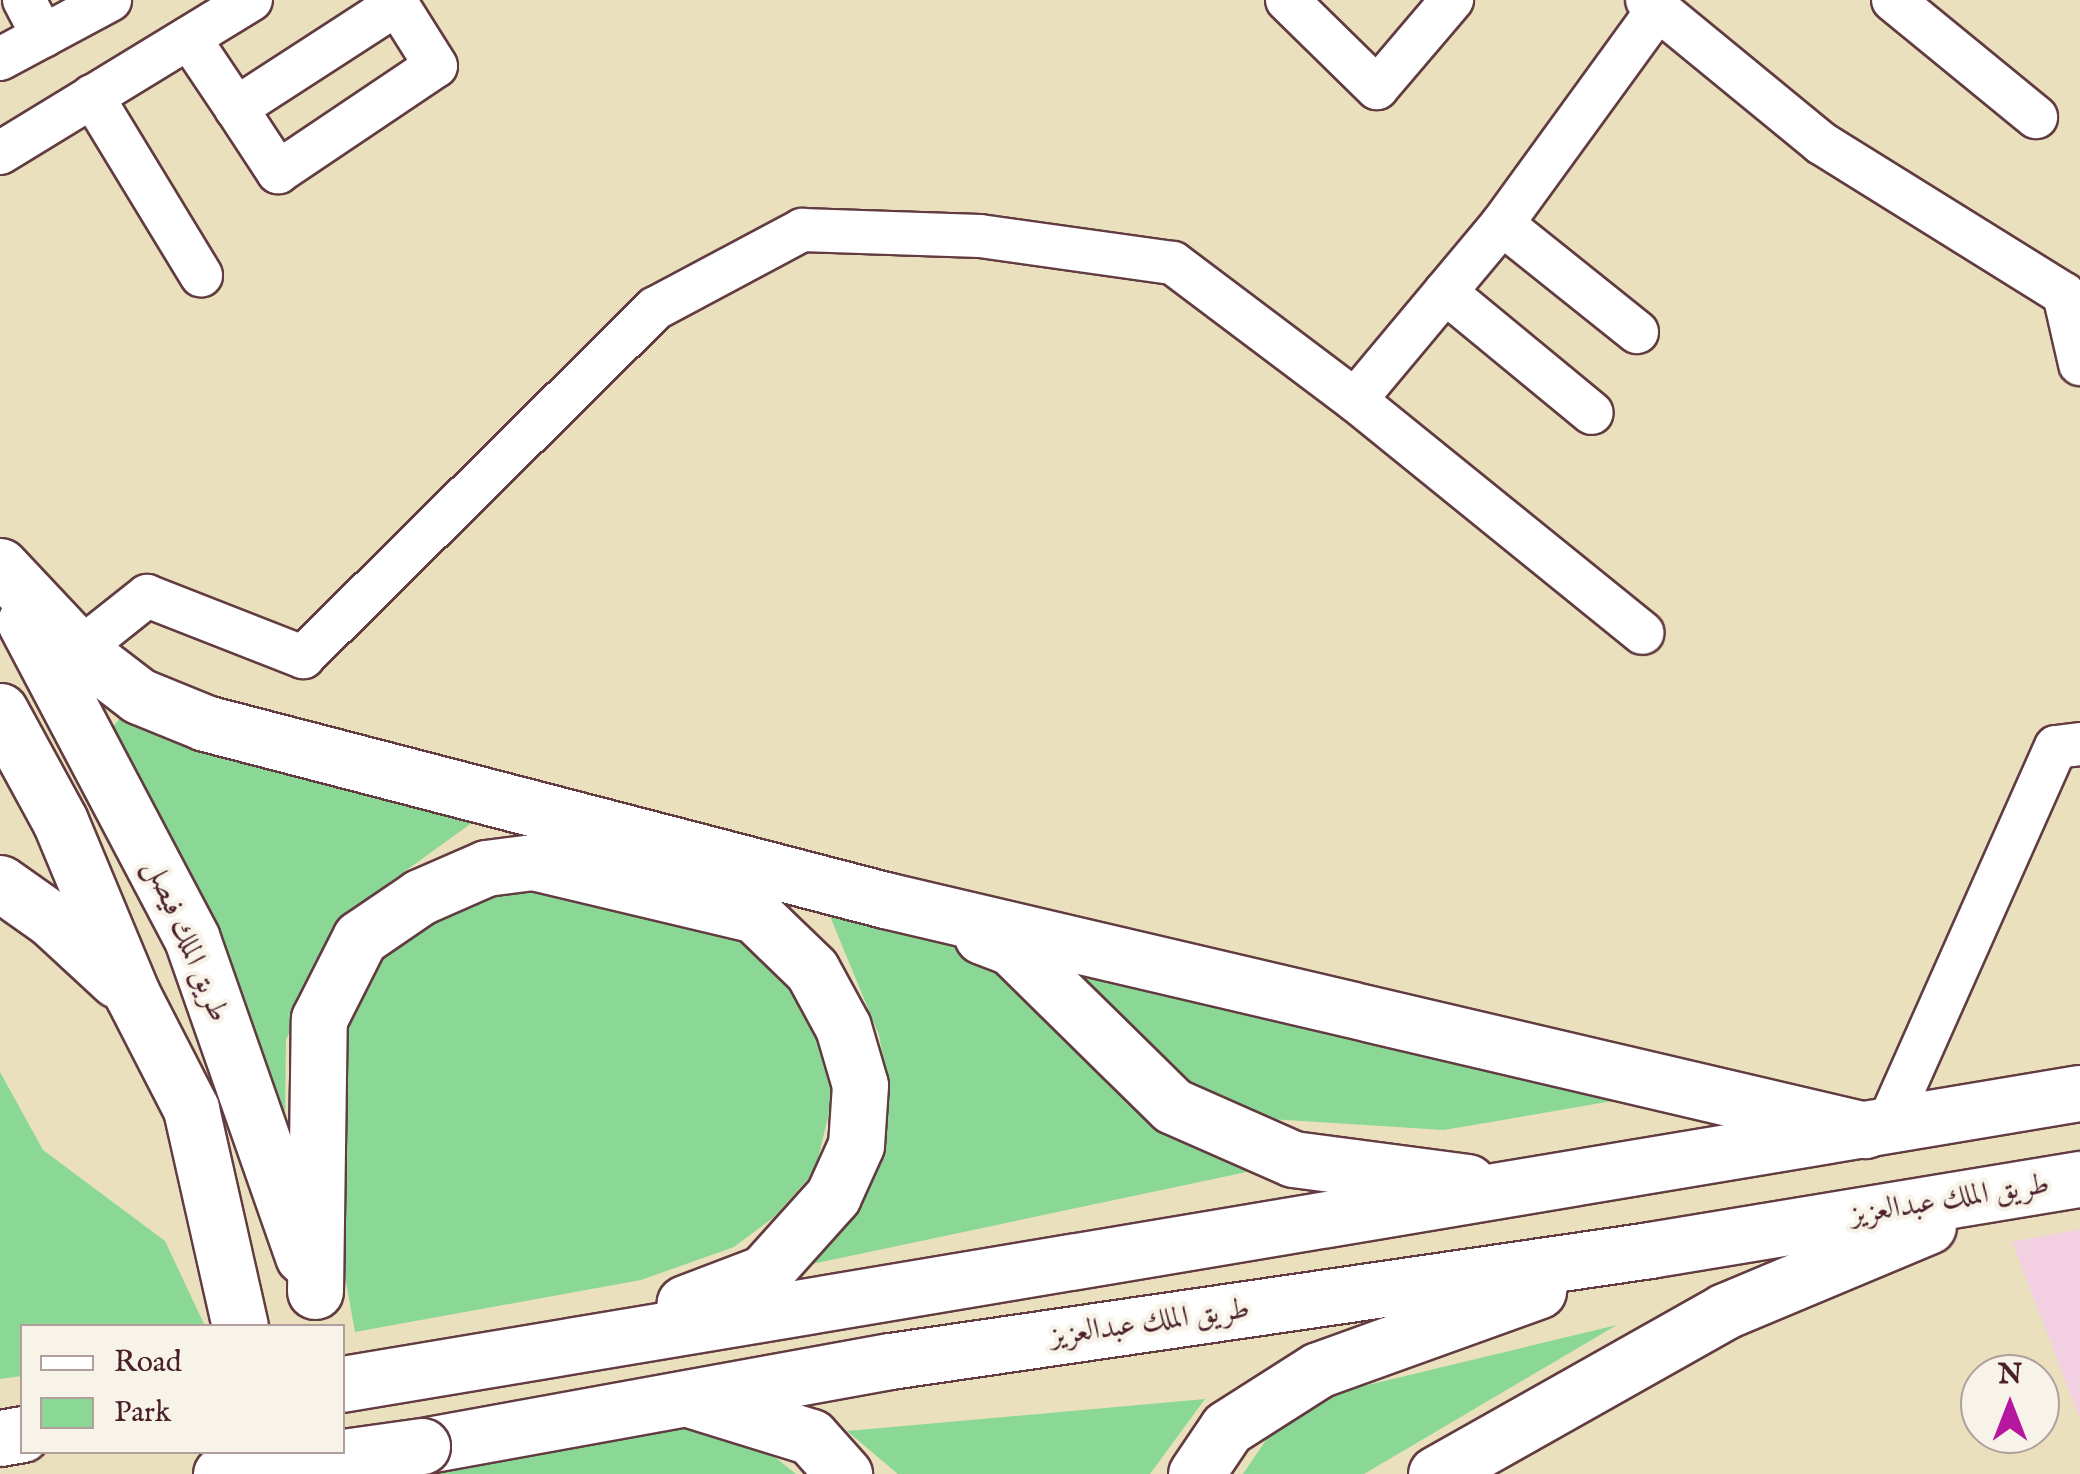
<!DOCTYPE html>
<meta charset="utf-8">
<style>
body{margin:0}
#map{position:relative;width:2080px;height:1474px;overflow:hidden;background:#eae0bd;font-family:"IM FELL English",Amiri,serif}
div>[style]{position:absolute}
[style*='--x']{left:calc(var(--x)*1px);top:calc(var(--y)*1px);width:calc(var(--w)*1px);rotate:calc(var(--a)*1deg)}
.built>*{inset:0;background:#f2cfe1}
.green>*{inset:0;background:#8bd896}
.roads{filter:drop-shadow(2px 0 #623c41) drop-shadow(-2px 0 #623c41) drop-shadow(0 2px #623c41) drop-shadow(0 -2px #623c41)}
.minor>*{height:42px;margin:-21px;padding:0 21px;transform-origin:21px;border-radius:21px;background:#fff}
.highway>*{height:55px;margin:-27.5px;padding:0 27.5px;transform-origin:27.5px;border-radius:27.5px;background:#fff}
.bridges{filter:drop-shadow(2px 0 #623c41) drop-shadow(-2px 0 #623c41) drop-shadow(0 2px #623c41) drop-shadow(0 -2px #623c41)}
.highway-bridge>*{height:55px;margin:-27.5px;padding:0 27.5px;transform-origin:27.5px;border-radius:27.5px;background:#fff}
span{translate:-50% -50%;white-space:nowrap;text-align:center;line-height:1.15;-webkit-text-stroke:9px #f7f3e8;paint-order:stroke}
.street-label{font-size:30px;color:#4a1f2b}
.legend{position:absolute;left:20px;top:1324px;width:325px;height:130px;box-sizing:border-box;background:#f7f3e8;border:2px solid #b29e9c;margin:0;padding:12px 18px;list-style:none;font-size:30px;color:#4a1f2b}
.legend li{display:flex;align-items:center;gap:20px;height:50px}
.legend b{width:50px;border:2px solid #b29e9c}
.north{position:absolute;left:1960px;top:1354px;width:100px;height:100px;box-sizing:border-box;background:#f7f3e8;border:2px solid #b29e9c;border-radius:50%;rotate:0deg;font-size:28px;font-weight:700;line-height:40px;text-align:center;color:#4a1f2b}
.north::after{content:'';display:block;margin:auto;width:35px;height:45px;background:#b5179e;clip-path:polygon(50% 0,100% 100%,50% 72%,0 100%)}
</style>
<div id="map">
<div class="built">
<i style="clip-path:polygon(2080px 1229px,2080px 1419px,2012px 1242px)"></i>
</div>
<div class="green">
<i style="clip-path:polygon(122px 716px,491px 809px,361px 903px,331px 939px,286px 1040px,285px 1122px,224px 953px,110px 730px)"></i>
<i style="clip-path:polygon(549px 877px,756px 930px,824px 1044px,834px 1092px,815px 1171px,774px 1217px,734px 1247px,641px 1280px,355px 1332px,326px 1170px,332px 1073px,353px 983px,379px 935px,462px 890px)"></i>
<i style="clip-path:polygon(827px 909px,981px 947px,1261px 1169px,793px 1268px,869px 1174px,885px 1131px,888px 1086px,879px 1035px)"></i>
<i style="clip-path:polygon(1061px 956px,1624px 1099px,1444px 1130px,1222px 1116px,1184px 1094px)"></i>
<i style="clip-path:polygon(0 1072px,43px 1150px,165px 1241px,205px 1326px,22px 1326px,22px 1376px,0 1379px)"></i>
<i style="clip-path:polygon(1617px 1325px,1364px 1474px,1243px 1474px,1274px 1428px,1326px 1395px)"></i>
<i style="clip-path:polygon(1205px 1399px,1150px 1474px,898px 1474px,847px 1431px)"></i>
<i style="clip-path:polygon(687px 1421px,776px 1458px,796px 1474px,433px 1474px)"></i>
</div>
<div class="roads">
<div class="minor">
<i style="--x:24;--y:0;--w:41;--a:62.2"></i>
<i style="--x:1287;--y:0;--w:126;--a:44.4"></i>
<i style="--x:1377;--y:88;--w:116;--a:-49.6"></i>
<i style="--x:1647;--y:0;--w:225;--a:39.4"></i>
<i style="--x:1821;--y:143;--w:286;--a:31.9"></i>
<i style="--x:2064;--y:294;--w:72;--a:77.1"></i>
<i style="--x:1893;--y:0;--w:185;--a:39.3"></i>
<i style="--x:189;--y:38;--w:84;--a:56.1"></i>
<i style="--x:236;--y:108;--w:77;--a:56.7"></i>
<i style="--x:278;--y:172;--w:190;--a:-33.9"></i>
<i style="--x:436;--y:66;--w:73;--a:-122.2"></i>
<i style="--x:397;--y:4;--w:192;--a:147.1"></i>
<i style="--x:0;--y:59;--w:125;--a:-28.2"></i>
<i style="--x:92;--y:96;--w:210;--a:58.7"></i>
<i style="--x:0;--y:153;--w:294;--a:-31.4"></i>
<i style="--x:1502;--y:224;--w:173;--a:38.7"></i>
<i style="--x:1445;--y:292;--w:190;--a:39.5"></i>
<i style="--x:1355;--y:400;--w:229;--a:-50.1"></i>
<i style="--x:1502;--y:224;--w:266;--a:-54"></i>
<i style="--x:79;--y:650;--w:87;--a:-38.5"></i>
<i style="--x:147;--y:596;--w:168;--a:21.4"></i>
<i style="--x:303;--y:657;--w:496;--a:-44.7"></i>
<i style="--x:656;--y:308;--w:166;--a:-28.1"></i>
<i style="--x:802;--y:230;--w:178;--a:1.9"></i>
<i style="--x:980;--y:236;--w:195;--a:8"></i>
<i style="--x:1173;--y:263;--w:228;--a:37"></i>
<i style="--x:1355;--y:400;--w:370;--a:39"></i>
<i style="--x:1887;--y:1126;--w:415;--a:-66"></i>
<i style="--x:2056;--y:747;--w:24;--a:-7"></i>
</div>
<div class="highway">
<i style="--x:0;--y:566;--w:115;--a:46.8"></i>
<i style="--x:79;--y:650;--w:76;--a:37.5"></i>
<i style="--x:139;--y:696;--w:71;--a:22.2"></i>
<i style="--x:205;--y:723;--w:703;--a:14.59"></i>
<i style="--x:885;--y:900;--w:1007;--a:13.21"></i>
<i style="--x:25;--y:622;--w:358;--a:62.2"></i>
<i style="--x:192;--y:939;--w:336;--a:70.7"></i>
<i style="--x:0;--y:711;--w:125;--a:61.4"></i>
<i style="--x:60;--y:821;--w:187;--a:67.4"></i>
<i style="--x:132;--y:994;--w:129;--a:62.8"></i>
<i style="--x:191;--y:1109;--w:222;--a:77.3"></i>
<i style="--x:0;--y:883;--w:62;--a:35.2"></i>
<i style="--x:51;--y:919;--w:90;--a:42.7"></i>
<i style="--x:982;--y:936;--w:31;--a:21"></i>
<i style="--x:1011;--y:947;--w:227;--a:44.5"></i>
<i style="--x:1173;--y:1106;--w:131;--a:23.8"></i>
<i style="--x:1293;--y:1159;--w:176;--a:7.5"></i>
<i style="--x:315;--y:1291;--w:272;--a:-89.2"></i>
<i style="--x:319;--y:1019;--w:91;--a:-63.2"></i>
<i style="--x:360;--y:938;--w:73;--a:-34.3"></i>
<i style="--x:420;--y:897;--w:72;--a:-23.7"></i>
<i style="--x:486;--y:868;--w:47;--a:-7.3"></i>
<i style="--x:533;--y:862;--w:228;--a:13.4"></i>
<i style="--x:755;--y:915;--w:79;--a:44"></i>
<i style="--x:812;--y:970;--w:65;--a:61.5"></i>
<i style="--x:843;--y:1027;--w:60;--a:73.7"></i>
<i style="--x:860;--y:1085;--w:60;--a:93.8"></i>
<i style="--x:856;--y:1145;--w:56;--a:114.3"></i>
<i style="--x:833;--y:1196;--w:103;--a:131.9"></i>
<i style="--x:764;--y:1273;--w:85;--a:159.2"></i>
<i style="--x:342;--y:1384;--w:1762;--a:-9.51"></i>
<i style="--x:695;--y:1401;--w:121;--a:17.2"></i>
<i style="--x:811;--y:1437;--w:50;--a:48.3"></i>
<i style="--x:0;--y:1438;--w:22;--a:-10"></i>
<i style="--x:422;--y:1446;--w:476;--a:-10.3"></i>
<i style="--x:890;--y:1361;--w:768;--a:-8.31"></i>
<i style="--x:1650;--y:1250;--w:436;--a:-9.4"></i>
<i style="--x:1196;--y:1474;--w:55;--a:-56"></i>
<i style="--x:1227;--y:1428;--w:108;--a:-32.5"></i>
<i style="--x:1318;--y:1370;--w:234;--a:-19.8"></i>
<i style="--x:1436;--y:1474;--w:332;--a:-29.4"></i>
<i style="--x:1725;--y:1311;--w:220;--a:-22.7"></i>
</div>
</div>
<div class="bridges">
<div class="highway-bridge">
<i style="--x:221;--y:1474;--w:203;--a:-7.9"></i>
</div>
</div>
<div class="street-label">
<span style="left:186px;top:941px;rotate:67deg">طريق الملك فيصل</span>
<span style="left:1950px;top:1200px;rotate:-9deg">طريق الملك عبدالعزيز</span>
<span style="left:1150px;top:1323px;rotate:-8deg">طريق الملك عبدالعزيز</span>
</div>
<ul class="legend">
<li><b style="height:12px;background:#fff"></b>Road</li>
<li><b style="height:28px;background:#8bd896"></b>Park</li>
</ul>
<div class="north">N</div>
</div>
